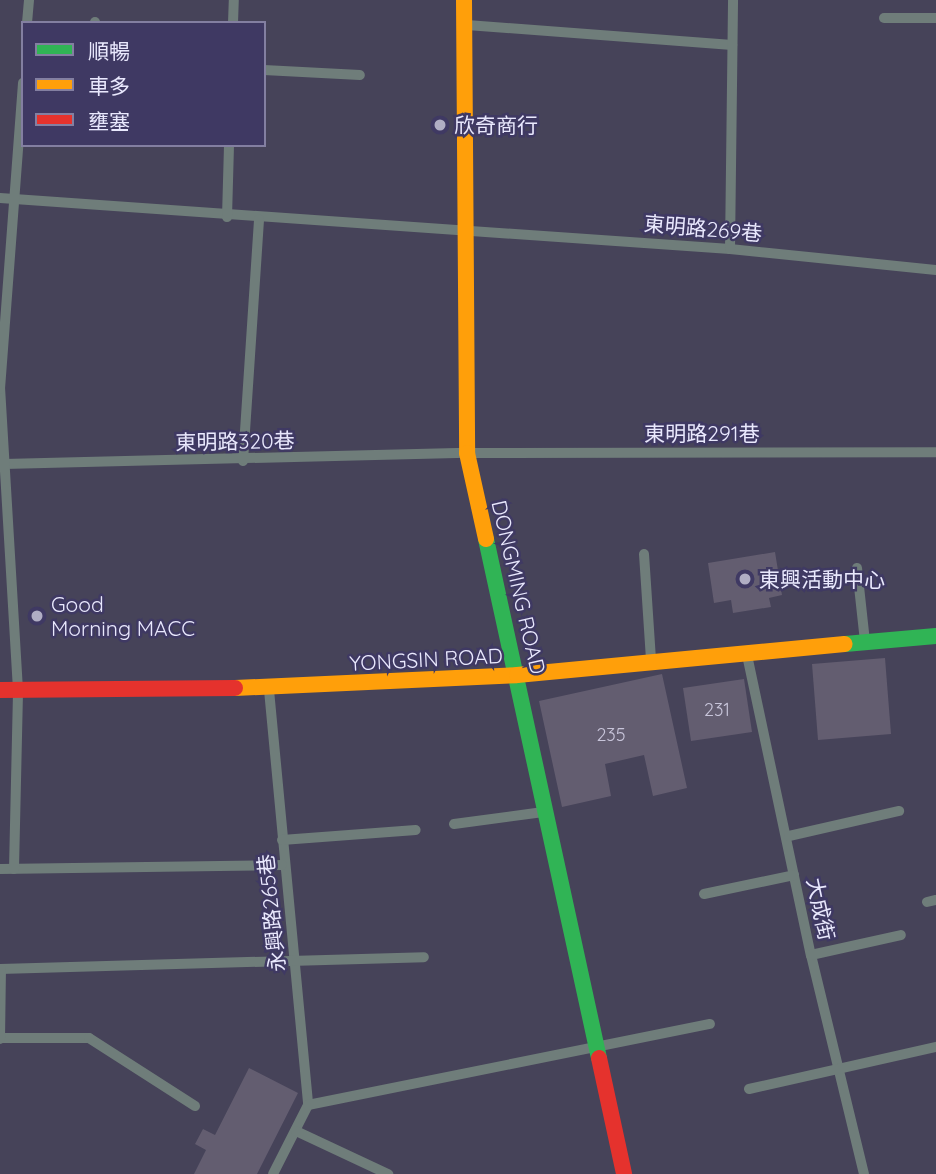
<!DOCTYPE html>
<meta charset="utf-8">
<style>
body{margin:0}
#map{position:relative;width:936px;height:1174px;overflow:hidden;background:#464359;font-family:Quicksand,"Noto Sans TC",sans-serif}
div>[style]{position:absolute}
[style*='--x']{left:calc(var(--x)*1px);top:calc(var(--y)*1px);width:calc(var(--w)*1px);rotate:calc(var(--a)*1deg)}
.building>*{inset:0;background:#635d70}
.lane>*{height:10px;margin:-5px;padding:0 5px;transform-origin:5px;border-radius:5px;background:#6f7d7a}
.fast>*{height:16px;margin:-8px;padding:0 8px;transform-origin:8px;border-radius:8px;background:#30b455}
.slow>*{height:16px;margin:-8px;padding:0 8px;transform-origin:8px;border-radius:8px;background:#ff9f0a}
.jam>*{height:16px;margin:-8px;padding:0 8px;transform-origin:8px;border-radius:8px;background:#e5322d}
.dots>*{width:19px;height:19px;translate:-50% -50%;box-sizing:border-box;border:4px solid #3f3963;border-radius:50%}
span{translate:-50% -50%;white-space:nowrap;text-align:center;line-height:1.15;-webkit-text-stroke:5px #3f3963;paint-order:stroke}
.number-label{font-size:18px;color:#c8c5da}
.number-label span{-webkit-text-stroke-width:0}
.poi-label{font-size:21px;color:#e9e8fd}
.left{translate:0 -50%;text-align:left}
.street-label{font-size:21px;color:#e9e8fd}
.legend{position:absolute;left:21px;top:21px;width:245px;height:126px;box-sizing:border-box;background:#3f3963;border:2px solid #837fa1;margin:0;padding:9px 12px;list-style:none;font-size:21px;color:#e9e8fd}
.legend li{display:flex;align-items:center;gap:14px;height:35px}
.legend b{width:35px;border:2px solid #837fa1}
</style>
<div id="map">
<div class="building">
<i style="clip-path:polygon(775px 552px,782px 595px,769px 598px,771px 607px,733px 613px,731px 600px,714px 603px,708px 563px)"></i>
<i style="clip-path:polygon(885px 658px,891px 734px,818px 740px,812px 664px)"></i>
<i style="clip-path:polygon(662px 674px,687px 788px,653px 796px,644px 755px,605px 764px,611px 796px,562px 807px,539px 701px)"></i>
<i style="clip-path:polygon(744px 679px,752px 732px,691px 741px,683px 688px)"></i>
<i style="clip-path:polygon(249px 1068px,298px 1093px,257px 1174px,194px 1174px,206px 1150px,195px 1144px,203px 1129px,215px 1135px)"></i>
</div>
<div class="lane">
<i style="--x:884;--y:18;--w:52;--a:0"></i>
<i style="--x:27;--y:23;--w:23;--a:-85"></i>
<i style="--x:95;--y:23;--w:1;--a:-90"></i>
<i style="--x:233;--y:23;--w:23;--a:-88"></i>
<i style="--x:467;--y:25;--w:266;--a:4.3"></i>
<i style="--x:264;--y:70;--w:96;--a:3"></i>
<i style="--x:0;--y:198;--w:732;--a:4"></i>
<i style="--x:730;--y:249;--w:207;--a:5.8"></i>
<i style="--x:227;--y:217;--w:72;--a:-88.4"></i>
<i style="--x:730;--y:249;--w:249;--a:-89.3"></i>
<i style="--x:243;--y:461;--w:242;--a:-86.2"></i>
<i style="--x:4;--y:464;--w:463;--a:-1.4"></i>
<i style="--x:467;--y:453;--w:469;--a:-0.1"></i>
<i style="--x:644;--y:554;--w:106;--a:86.2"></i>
<i style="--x:857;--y:568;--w:74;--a:83.8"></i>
<i style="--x:747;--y:655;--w:307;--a:78"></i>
<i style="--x:811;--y:955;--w:225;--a:76.4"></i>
<i style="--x:269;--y:690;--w:417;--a:84.6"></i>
<i style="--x:308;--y:1105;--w:77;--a:116.9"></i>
<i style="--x:454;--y:824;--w:90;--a:-7.7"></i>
<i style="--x:789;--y:836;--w:113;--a:-12.8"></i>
<i style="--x:282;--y:840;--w:134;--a:-4.3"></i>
<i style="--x:0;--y:869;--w:282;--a:-0.8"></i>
<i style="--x:14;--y:869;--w:179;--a:-88.7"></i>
<i style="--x:18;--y:690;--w:302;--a:-93.4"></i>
<i style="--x:0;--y:389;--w:307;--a:-85.7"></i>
<i style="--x:704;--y:894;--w:92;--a:-11.9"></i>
<i style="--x:927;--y:902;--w:9;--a:-13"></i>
<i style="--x:811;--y:955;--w:92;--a:-12.5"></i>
<i style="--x:0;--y:969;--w:424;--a:-1.6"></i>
<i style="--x:0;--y:1038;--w:89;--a:0"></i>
<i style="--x:89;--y:1038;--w:126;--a:32.7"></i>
<i style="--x:0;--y:1039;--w:70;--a:-89.2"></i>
<i style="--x:749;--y:1089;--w:192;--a:-12.7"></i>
<i style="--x:308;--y:1105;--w:410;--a:-11.4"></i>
<i style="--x:296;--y:1131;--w:102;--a:25.1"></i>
</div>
<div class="fast">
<i style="--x:486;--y:539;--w:531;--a:77.72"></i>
<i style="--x:845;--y:644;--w:91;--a:-5"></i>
</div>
<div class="slow">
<i style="--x:464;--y:0;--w:453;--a:89.6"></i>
<i style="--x:467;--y:453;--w:88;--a:77.5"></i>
<i style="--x:235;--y:688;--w:282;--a:-2.6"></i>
<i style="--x:517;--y:675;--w:329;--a:-5.4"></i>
</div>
<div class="jam">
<i style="--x:0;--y:690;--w:235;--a:-0.5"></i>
<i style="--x:599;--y:1058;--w:119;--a:77.8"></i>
</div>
<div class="dots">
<i style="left:440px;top:125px;background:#b0aec4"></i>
<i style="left:745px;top:579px;background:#b0aec4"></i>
<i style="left:37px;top:616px;background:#b0aec4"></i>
</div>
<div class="number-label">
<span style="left:717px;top:710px">231</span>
<span style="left:611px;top:735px">235</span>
</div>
<div class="poi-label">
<span class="left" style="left:454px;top:125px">欣奇商行</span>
<span class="left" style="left:759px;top:579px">東興活動中心</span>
<span class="left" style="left:51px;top:616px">Good<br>Morning MACC</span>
</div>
<div class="street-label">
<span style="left:703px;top:228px;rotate:5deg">東明路269巷</span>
<span style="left:702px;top:433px">東明路291巷</span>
<span style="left:235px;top:441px;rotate:-1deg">東明路320巷</span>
<span style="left:519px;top:587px;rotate:77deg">DONGMING ROAD</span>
<span style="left:426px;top:659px;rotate:-3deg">YONGSIN ROAD</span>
<span style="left:821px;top:909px;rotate:78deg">大成街</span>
<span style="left:271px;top:913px;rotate:-96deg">永興路265巷</span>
</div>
<ul class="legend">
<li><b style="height:9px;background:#30b455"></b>順暢</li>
<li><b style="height:9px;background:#ff9f0a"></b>車多</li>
<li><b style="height:9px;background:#e5322d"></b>壅塞</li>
</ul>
</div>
